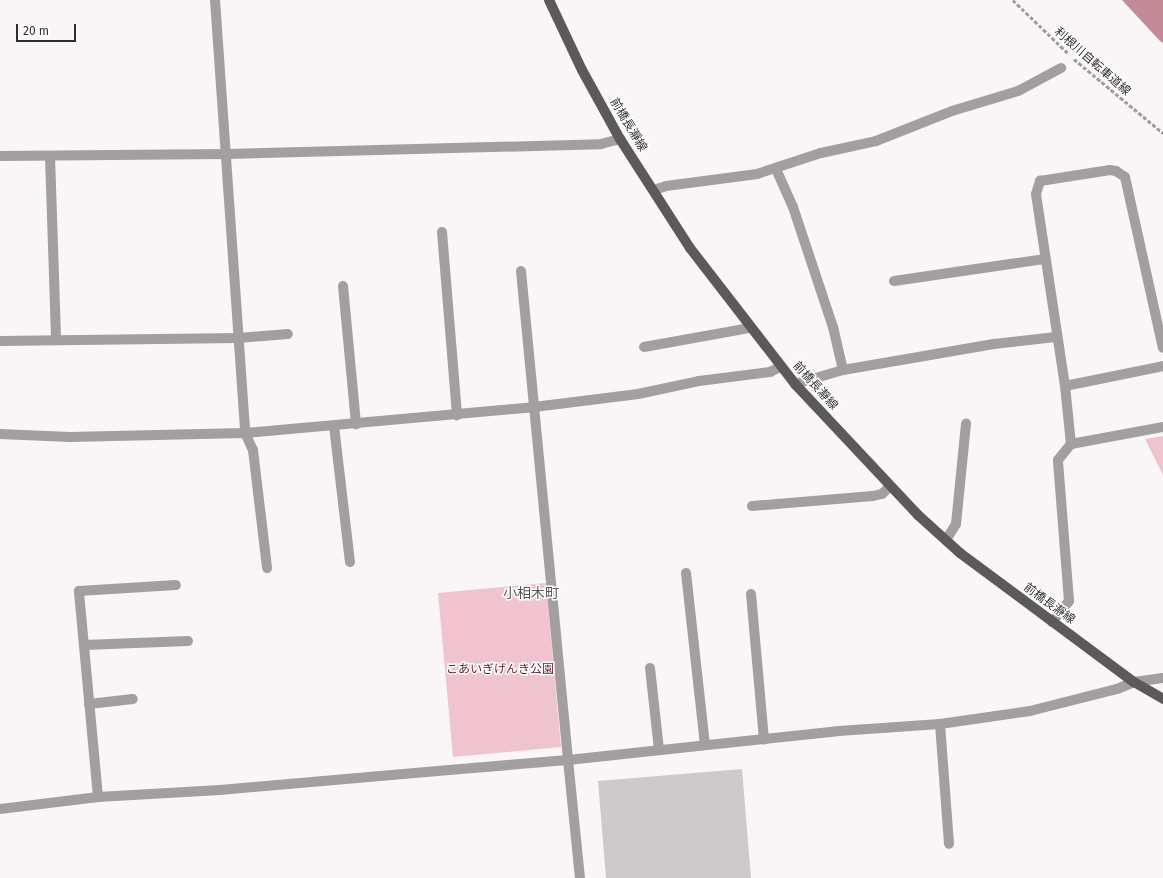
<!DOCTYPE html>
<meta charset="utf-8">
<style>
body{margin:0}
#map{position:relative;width:1163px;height:878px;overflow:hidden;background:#faf5f6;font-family:"Fira Sans","Noto Sans JP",sans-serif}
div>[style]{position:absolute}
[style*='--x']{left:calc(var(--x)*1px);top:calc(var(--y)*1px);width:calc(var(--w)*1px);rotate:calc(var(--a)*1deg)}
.green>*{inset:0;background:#f0c4ce}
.water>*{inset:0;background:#c38a98}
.building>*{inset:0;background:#cec9ca}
.path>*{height:2.5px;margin-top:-1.25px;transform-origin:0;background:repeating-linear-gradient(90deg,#a19d9e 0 4px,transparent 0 6px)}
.service>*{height:10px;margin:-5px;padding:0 5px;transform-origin:5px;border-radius:5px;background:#a29fa0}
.minor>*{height:10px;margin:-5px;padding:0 5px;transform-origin:5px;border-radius:5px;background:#a29fa0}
.tertiary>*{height:10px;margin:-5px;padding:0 5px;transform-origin:5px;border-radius:5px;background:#a29fa0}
.primary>*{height:10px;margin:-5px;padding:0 5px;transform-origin:5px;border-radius:5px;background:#5c595a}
span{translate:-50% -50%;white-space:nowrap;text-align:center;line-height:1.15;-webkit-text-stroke:3px #fff;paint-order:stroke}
.street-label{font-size:12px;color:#2f2d2d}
.park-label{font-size:12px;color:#611c34}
.quarter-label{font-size:14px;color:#595556}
.scale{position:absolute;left:16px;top:24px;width:60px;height:18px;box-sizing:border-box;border:2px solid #2f2d2d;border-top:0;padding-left:5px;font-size:12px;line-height:14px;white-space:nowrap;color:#2f2d2d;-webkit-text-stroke:3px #fff;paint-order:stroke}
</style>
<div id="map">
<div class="green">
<i style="clip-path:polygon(1163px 436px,1163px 475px,1145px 439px)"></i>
<i style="clip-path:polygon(546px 583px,561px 747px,453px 757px,438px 593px)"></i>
</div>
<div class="water">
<i style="clip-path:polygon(1122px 0,1163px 0,1163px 43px,1160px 41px)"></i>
</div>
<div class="building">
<i style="clip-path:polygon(742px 769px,751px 878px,606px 878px,598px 781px)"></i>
</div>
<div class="path">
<i style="--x:1013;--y:0;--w:78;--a:44"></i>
<i style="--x:1074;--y:59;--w:116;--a:39.7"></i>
</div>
<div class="service">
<i style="--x:50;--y:156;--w:183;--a:88.1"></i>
<i style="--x:654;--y:190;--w:13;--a:-18"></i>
<i style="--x:666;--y:186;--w:92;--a:-7.5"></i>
<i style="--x:757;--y:174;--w:67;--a:-18.2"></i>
<i style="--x:821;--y:153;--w:56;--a:-12.3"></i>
<i style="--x:876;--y:141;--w:82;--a:-21.5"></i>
<i style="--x:952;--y:111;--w:69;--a:-16.9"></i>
<i style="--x:1018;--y:91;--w:49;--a:-28.1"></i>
<i style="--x:442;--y:232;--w:184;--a:85.3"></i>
<i style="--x:521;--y:271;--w:491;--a:84.5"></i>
<i style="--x:568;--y:760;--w:273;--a:-6.1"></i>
<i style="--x:839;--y:731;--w:101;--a:-4"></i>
<i style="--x:940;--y:724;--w:91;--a:-8.2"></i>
<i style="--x:1030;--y:711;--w:90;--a:-14.2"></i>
<i style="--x:1117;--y:689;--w:18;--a:-22"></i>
<i style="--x:1134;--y:682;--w:29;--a:-8"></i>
<i style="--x:343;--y:286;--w:139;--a:84.6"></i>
<i style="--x:239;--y:338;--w:49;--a:-4.7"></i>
<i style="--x:795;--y:384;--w:50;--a:-16.3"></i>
<i style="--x:843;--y:370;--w:153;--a:-9.8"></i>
<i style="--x:994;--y:344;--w:62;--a:-6.4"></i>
<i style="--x:534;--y:407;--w:105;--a:-7.1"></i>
<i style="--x:638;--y:394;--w:62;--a:-12"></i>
<i style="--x:699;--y:381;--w:72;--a:-7.2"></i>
<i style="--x:770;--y:372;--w:11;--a:-27"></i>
<i style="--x:1071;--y:444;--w:94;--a:-10.5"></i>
<i style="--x:752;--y:506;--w:121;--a:-4.7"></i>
<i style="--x:873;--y:496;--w:9;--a:-13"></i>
<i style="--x:882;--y:494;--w:11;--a:-45"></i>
<i style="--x:84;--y:645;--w:104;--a:-2.2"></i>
<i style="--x:89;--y:704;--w:44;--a:-6.5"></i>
<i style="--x:98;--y:797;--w:207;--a:-95.3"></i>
<i style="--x:79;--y:591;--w:97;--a:-3.5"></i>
<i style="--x:0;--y:809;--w:99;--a:-7"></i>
<i style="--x:98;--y:797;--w:122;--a:-3.3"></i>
<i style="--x:220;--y:790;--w:230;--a:-5"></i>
</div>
<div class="minor">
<i style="--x:0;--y:156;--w:227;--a:-0.5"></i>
<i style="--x:227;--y:154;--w:374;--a:-1.5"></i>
<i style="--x:601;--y:144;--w:20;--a:-15"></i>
<i style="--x:776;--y:169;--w:42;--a:65.9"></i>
<i style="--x:793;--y:207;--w:126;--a:71.6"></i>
<i style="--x:833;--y:327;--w:44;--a:76.9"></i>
<i style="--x:894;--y:281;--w:153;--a:-8.3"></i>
<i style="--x:0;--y:341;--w:239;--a:-0.7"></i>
<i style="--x:644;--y:347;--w:108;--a:-10.2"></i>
<i style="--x:1065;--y:386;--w:100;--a:-11.5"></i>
<i style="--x:334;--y:426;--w:137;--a:83.3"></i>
<i style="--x:245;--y:433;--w:19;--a:65"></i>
<i style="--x:253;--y:450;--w:119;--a:83.2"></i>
<i style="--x:0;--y:434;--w:70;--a:2.5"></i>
<i style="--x:70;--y:437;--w:175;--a:-1.3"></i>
<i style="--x:245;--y:433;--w:290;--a:-5.1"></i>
<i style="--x:946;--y:540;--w:19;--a:-58"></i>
<i style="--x:956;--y:524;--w:101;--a:-84.3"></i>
<i style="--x:686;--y:573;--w:173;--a:83.7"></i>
<i style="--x:751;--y:594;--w:146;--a:84.9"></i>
<i style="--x:1052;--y:622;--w:27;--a:-51"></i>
<i style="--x:1069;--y:601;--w:141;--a:-94.5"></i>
<i style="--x:1058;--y:460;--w:21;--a:-51"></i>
<i style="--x:1071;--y:444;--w:58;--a:-95.9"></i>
<i style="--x:1065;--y:386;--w:194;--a:-98.6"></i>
<i style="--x:1036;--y:194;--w:14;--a:-73"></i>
<i style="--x:1040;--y:181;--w:71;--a:-8.9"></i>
<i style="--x:1110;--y:170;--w:6;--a:9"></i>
<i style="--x:1116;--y:171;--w:11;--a:34"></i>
<i style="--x:1125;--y:177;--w:175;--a:77.5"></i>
<i style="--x:650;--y:668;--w:82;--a:83.7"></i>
<i style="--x:940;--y:724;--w:120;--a:85.7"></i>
<i style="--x:449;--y:770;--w:119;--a:-4.8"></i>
<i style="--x:568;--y:760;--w:119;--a:84.2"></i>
</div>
<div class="tertiary">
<i style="--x:215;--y:0;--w:434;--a:86"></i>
</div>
<div class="primary">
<i style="--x:549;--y:0;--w:77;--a:64.8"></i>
<i style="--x:582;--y:70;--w:79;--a:61.2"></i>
<i style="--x:620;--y:139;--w:130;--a:57.3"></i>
<i style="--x:690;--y:248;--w:172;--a:52.3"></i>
<i style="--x:795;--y:384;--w:180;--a:46.8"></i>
<i style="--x:918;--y:515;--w:57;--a:42.1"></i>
<i style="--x:960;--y:553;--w:217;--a:36.6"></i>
<i style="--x:1134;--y:682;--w:34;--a:30"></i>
</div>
<div class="street-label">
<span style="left:1092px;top:62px;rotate:41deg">利根川自転車道線</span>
<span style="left:628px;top:125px;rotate:59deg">前橋長瀞線</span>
<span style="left:815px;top:386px;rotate:48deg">前橋長瀞線</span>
<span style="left:1049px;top:604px;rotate:36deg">前橋長瀞線</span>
</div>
<div class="park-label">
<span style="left:500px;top:670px">こあいぎげんき公園</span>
</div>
<div class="quarter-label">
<span style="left:531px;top:594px">小相木町</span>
</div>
<div class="scale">20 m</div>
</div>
